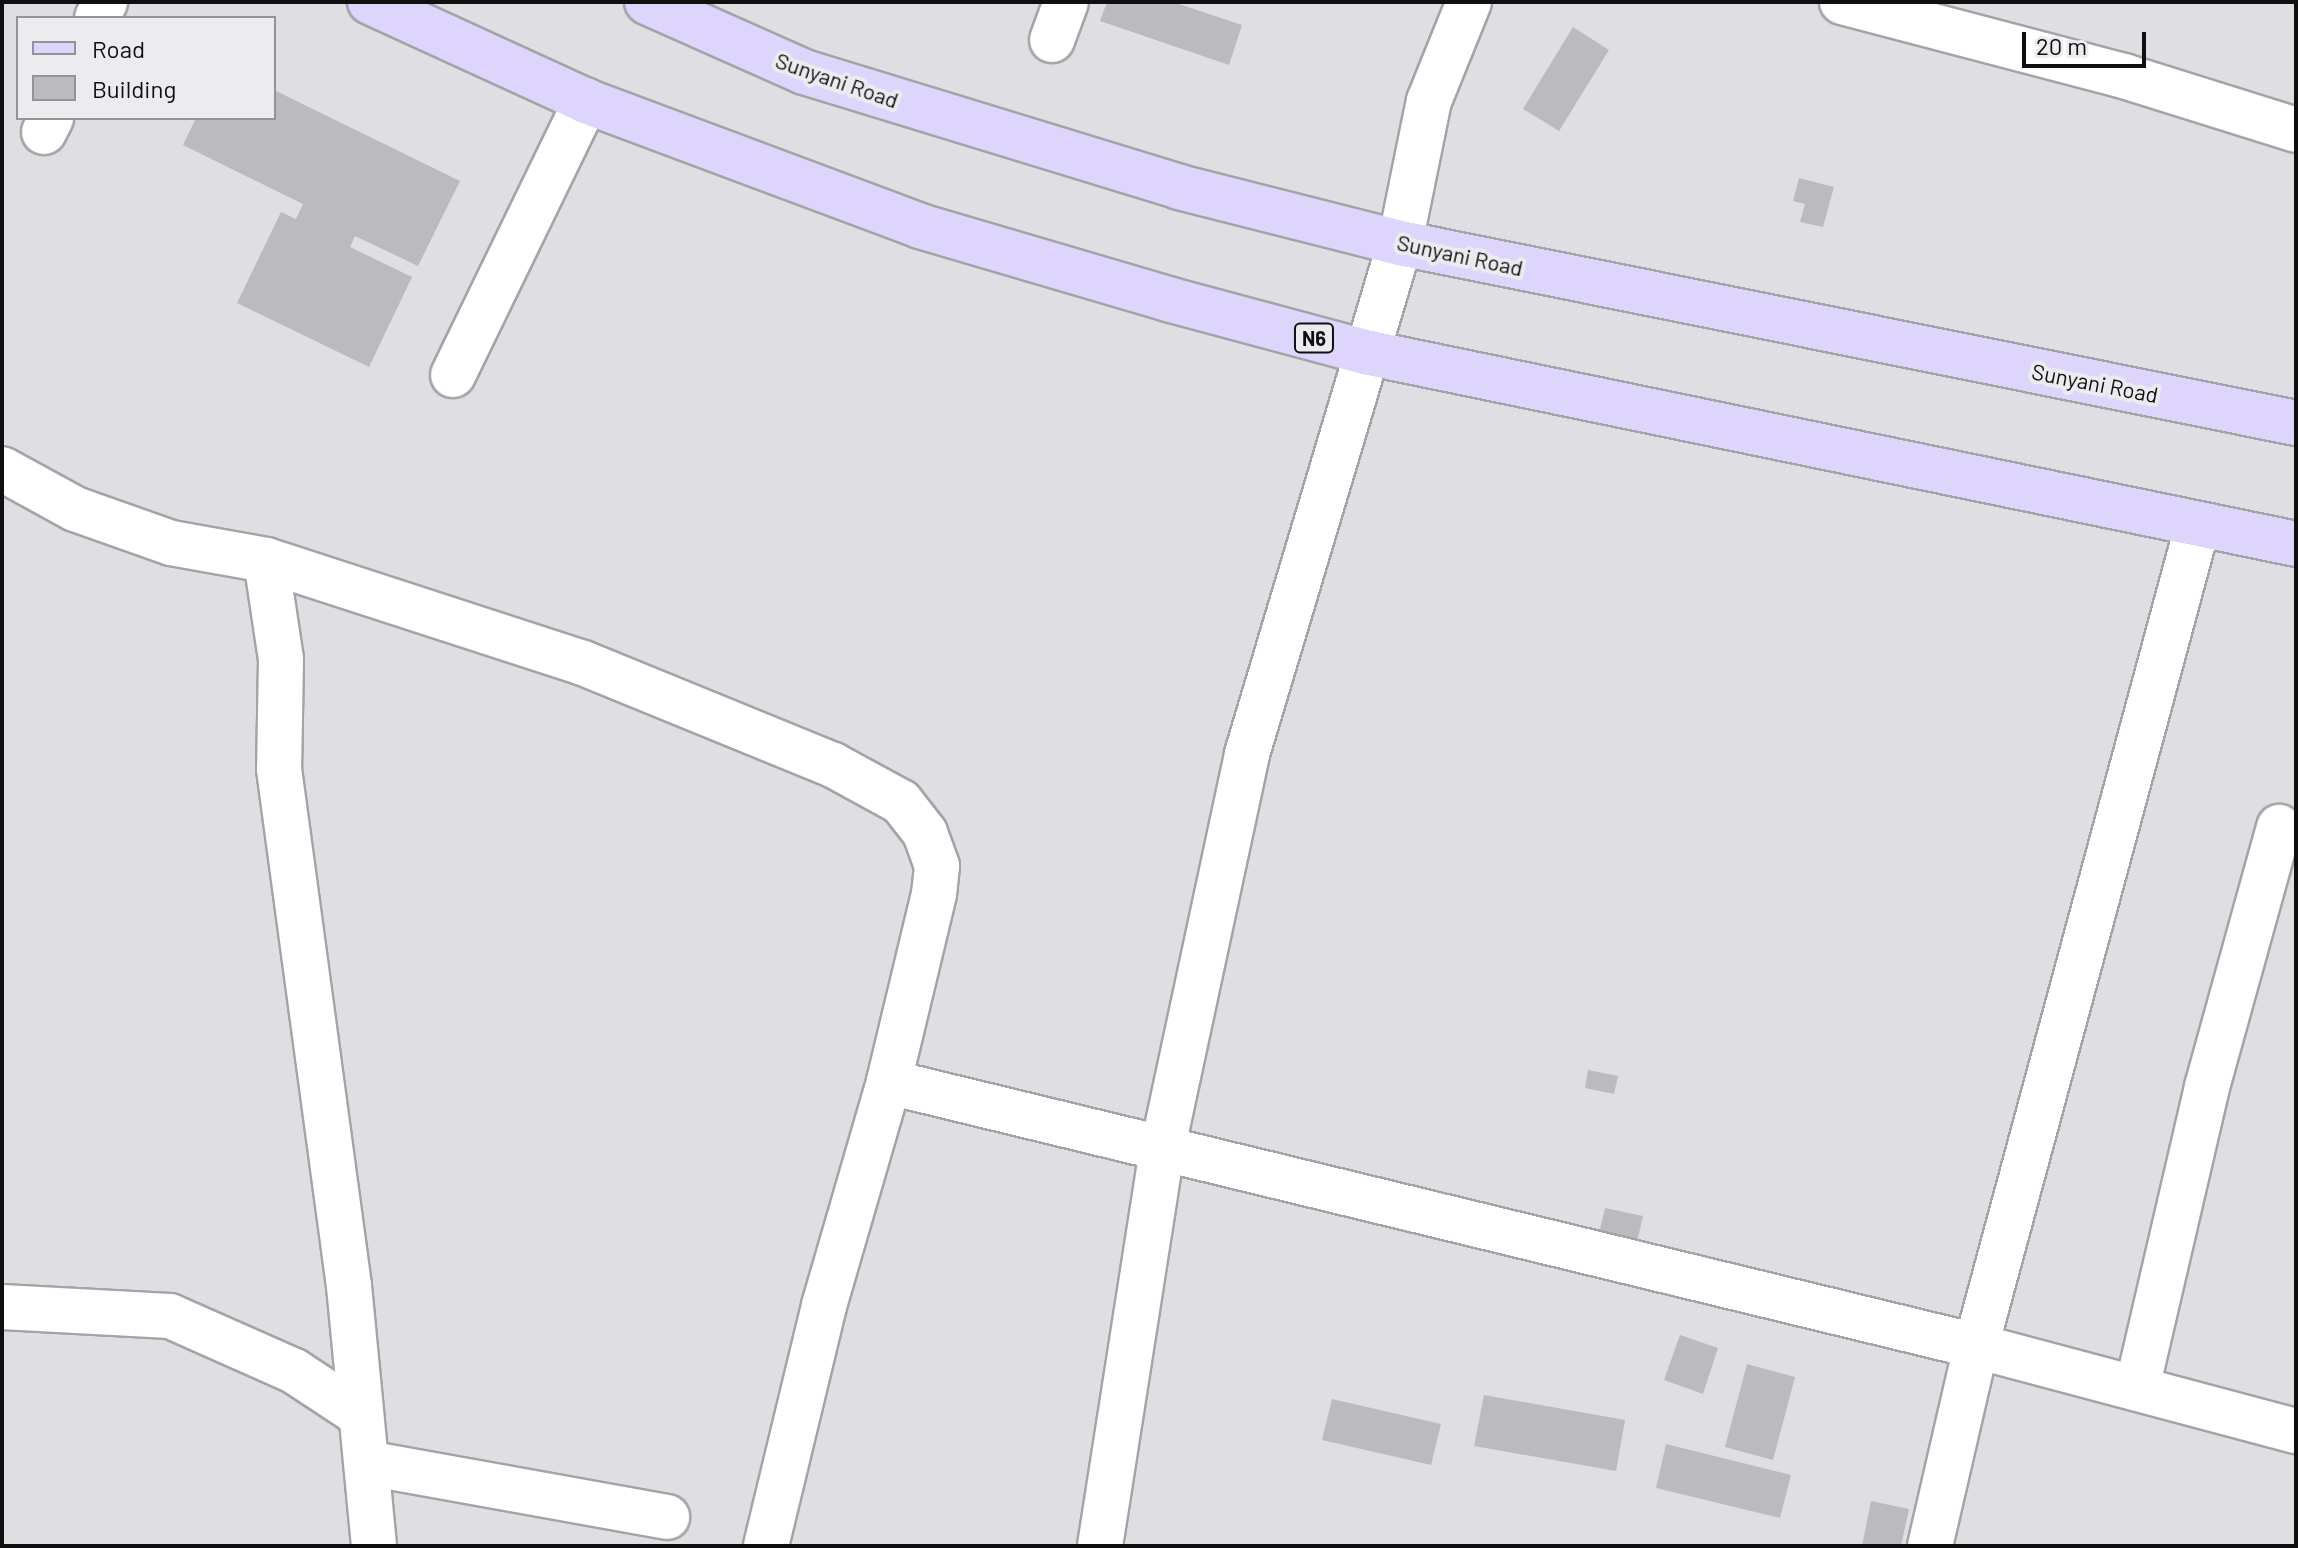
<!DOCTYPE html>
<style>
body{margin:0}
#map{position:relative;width:2298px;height:1548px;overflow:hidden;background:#dfdee2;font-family:Barlow,sans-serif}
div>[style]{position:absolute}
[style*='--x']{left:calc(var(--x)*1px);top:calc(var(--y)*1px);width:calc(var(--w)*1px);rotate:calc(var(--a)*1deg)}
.building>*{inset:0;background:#bbbbbf}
.roads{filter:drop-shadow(2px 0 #a4a3a7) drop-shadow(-2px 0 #a4a3a7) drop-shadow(0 2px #a4a3a7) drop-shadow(0 -2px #a4a3a7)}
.minor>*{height:44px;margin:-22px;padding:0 22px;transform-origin:22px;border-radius:22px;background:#fff}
.major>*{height:44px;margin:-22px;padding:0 22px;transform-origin:22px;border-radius:22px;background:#ded5fc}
span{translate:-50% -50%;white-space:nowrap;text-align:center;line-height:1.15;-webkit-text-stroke:8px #ecebef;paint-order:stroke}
.shield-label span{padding:2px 6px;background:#ecebef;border:2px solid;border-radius:6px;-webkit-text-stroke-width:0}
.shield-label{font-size:20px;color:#0f0f10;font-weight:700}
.street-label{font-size:22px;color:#0f0f10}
.frame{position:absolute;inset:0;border:4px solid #0f0f10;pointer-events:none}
.legend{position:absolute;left:16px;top:16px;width:260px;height:104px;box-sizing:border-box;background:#ecebef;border:2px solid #949396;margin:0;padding:10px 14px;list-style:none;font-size:24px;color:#0f0f10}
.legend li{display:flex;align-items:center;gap:16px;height:40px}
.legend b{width:40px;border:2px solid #949396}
.scale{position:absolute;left:2022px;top:32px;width:124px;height:36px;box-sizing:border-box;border:4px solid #0f0f10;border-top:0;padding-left:10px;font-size:24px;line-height:28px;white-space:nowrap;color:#0f0f10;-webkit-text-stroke:6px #ecebef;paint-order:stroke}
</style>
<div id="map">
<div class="building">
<i style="clip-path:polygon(1107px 2px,1173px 2px,1242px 25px,1229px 65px,1100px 21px)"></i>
<i style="clip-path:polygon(1573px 27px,1609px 50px,1559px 131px,1523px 109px)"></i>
<i style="clip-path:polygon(274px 90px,460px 181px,418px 266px,355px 236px,350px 247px,412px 277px,369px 367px,237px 303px,281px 212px,296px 219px,303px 204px,183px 145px,196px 118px,274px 118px)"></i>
<i style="clip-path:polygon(1799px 178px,1834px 187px,1823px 227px,1800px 222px,1805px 204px,1793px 201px)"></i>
<i style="clip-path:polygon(1588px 1070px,1618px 1076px,1614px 1094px,1585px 1088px)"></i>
<i style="clip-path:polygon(1605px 1208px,1643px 1216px,1636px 1246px,1598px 1238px)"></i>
<i style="clip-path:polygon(1680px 1335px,1718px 1348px,1703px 1394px,1664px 1380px)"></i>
<i style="clip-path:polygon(1747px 1364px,1795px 1377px,1773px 1460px,1725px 1447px)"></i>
<i style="clip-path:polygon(1484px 1395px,1625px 1420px,1616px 1471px,1474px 1446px)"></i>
<i style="clip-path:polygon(1332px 1399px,1441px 1424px,1431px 1465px,1322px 1440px)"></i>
<i style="clip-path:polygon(1666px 1444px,1791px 1475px,1780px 1518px,1656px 1488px)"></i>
<i style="clip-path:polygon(1871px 1501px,1909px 1509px,1901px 1546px,1862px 1546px)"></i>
</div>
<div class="roads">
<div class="minor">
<i style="--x:1842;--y:2;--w:292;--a:14.7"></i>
<i style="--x:2124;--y:76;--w:180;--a:17.4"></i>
<i style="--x:97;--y:18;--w:18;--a:-63"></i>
<i style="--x:1052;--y:40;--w:40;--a:-69.8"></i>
<i style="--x:44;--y:132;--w:16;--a:-63"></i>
<i style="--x:453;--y:375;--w:305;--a:-64.1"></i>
<i style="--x:2;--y:469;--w:83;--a:28.7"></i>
<i style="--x:75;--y:509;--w:102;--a:19.5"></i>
<i style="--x:171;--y:543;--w:97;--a:10.1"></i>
<i style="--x:266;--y:560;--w:333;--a:18"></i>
<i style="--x:583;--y:663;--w:270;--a:22.2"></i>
<i style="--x:833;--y:765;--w:77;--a:28.6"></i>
<i style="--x:901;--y:802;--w:39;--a:52"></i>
<i style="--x:925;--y:833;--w:35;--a:70"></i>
<i style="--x:937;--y:866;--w:28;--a:96"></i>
<i style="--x:934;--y:894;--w:193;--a:103.5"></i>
<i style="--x:889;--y:1082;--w:233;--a:106.2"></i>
<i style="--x:824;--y:1306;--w:247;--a:103.6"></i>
<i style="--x:266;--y:560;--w:100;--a:81.4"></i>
<i style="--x:281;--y:659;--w:110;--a:91"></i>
<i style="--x:279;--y:769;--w:522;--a:82.29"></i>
<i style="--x:349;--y:1286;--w:261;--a:84.5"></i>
<i style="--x:889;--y:1082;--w:1119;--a:13.65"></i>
<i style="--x:1976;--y:1346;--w:331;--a:14.9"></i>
<i style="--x:2;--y:1307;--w:168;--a:3.1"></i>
<i style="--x:170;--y:1316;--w:136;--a:23.9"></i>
<i style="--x:294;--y:1371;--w:80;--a:33.3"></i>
<i style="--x:2137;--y:1388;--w:309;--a:-76.9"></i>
<i style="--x:2207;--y:1087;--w:270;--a:-74.5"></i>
<i style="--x:367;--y:1463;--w:305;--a:10.2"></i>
<i style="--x:1100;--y:1546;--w:400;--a:-81.1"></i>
<i style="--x:1162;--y:1151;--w:406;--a:-77.9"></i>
<i style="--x:1247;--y:754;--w:533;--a:-73.33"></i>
<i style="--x:1400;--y:243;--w:145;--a:-78.5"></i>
<i style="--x:1429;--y:101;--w:107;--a:-68"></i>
<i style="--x:1930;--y:1546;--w:205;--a:-77"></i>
<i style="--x:1976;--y:1346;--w:851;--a:-74.89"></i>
</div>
<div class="major">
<i style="--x:370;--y:2;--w:238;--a:24.6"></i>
<i style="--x:586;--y:101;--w:357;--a:20.5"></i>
<i style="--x:920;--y:226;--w:262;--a:16.4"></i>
<i style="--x:1171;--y:300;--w:201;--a:15"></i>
<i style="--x:1365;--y:352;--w:951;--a:11.65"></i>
<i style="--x:647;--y:2;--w:172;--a:24"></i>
<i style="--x:804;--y:72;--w:392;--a:17"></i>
<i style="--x:1179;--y:187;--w:228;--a:14.2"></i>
<i style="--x:1400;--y:243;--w:914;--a:11.36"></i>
</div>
</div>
<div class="shield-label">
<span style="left:1314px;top:338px">N6</span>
</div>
<div class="street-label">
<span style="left:837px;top:80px;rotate:19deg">Sunyani Road</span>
<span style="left:1460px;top:255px;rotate:12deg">Sunyani Road</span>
<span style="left:2095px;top:383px;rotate:11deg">Sunyani Road</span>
</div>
<div class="frame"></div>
<ul class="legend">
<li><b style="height:10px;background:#ded5fc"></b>Road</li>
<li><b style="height:22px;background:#bbbbbf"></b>Building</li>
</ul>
<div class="scale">20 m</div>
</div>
